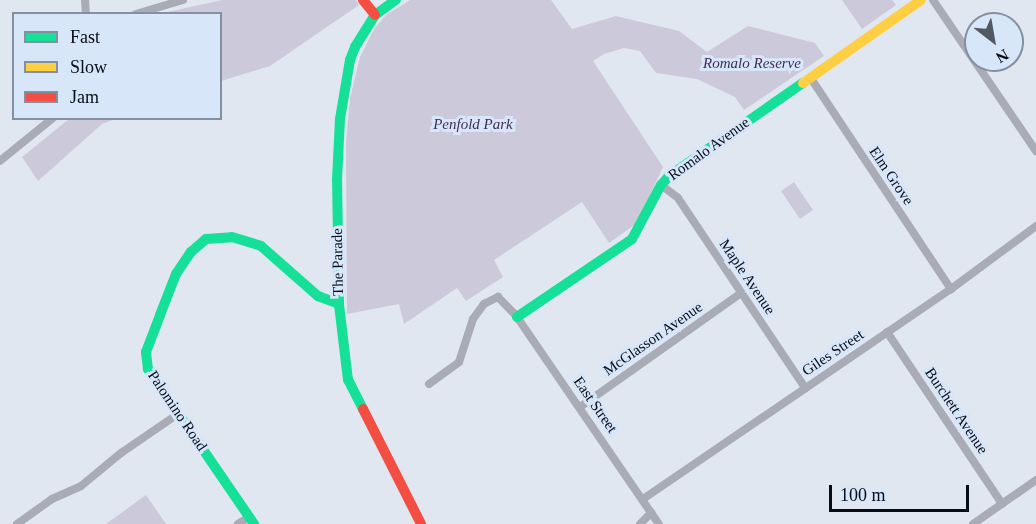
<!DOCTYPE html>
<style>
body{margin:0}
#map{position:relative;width:1036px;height:524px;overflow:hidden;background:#e0e7f1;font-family:Georgia,serif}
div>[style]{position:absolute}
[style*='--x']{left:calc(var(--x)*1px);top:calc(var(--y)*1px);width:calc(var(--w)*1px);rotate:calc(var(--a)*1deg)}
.green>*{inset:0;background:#cccada}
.street>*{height:8px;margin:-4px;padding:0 4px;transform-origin:4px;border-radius:4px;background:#a9abb6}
.fast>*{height:10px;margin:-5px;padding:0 5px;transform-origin:5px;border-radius:5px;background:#16e098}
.slow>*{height:10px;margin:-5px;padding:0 5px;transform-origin:5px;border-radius:5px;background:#ffcf43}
.jam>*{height:10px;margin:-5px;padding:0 5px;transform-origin:5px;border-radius:5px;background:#f24e42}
span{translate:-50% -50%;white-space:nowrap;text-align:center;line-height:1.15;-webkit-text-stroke:6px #d8e6f9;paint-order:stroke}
.park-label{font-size:15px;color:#3f2c55;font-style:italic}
.street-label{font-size:15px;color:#060d17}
.legend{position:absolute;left:12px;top:12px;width:210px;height:108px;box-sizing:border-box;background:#d8e6f9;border:2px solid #848f9f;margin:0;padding:8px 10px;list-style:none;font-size:18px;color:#060d17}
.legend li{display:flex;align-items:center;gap:12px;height:30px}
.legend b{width:30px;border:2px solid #848f9f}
.north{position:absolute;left:964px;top:12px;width:60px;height:60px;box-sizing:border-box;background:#d8e6f9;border:2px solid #848f9f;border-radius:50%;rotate:149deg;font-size:16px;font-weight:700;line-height:24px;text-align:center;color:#060d17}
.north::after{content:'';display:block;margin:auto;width:21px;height:27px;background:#525963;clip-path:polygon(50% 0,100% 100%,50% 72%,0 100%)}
.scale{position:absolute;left:829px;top:485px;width:140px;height:27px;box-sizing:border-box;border:3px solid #060d17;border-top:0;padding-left:8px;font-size:18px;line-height:21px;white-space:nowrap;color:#060d17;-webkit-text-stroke:4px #d8e6f9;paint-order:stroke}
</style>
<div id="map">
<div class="green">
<i style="clip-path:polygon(222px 0,356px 0,359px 5px,270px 66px,221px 81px,220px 14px,163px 13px)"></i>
<i style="clip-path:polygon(410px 0,551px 0,572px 29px,616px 16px,679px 31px,707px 52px,748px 26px,815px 43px,824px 56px,744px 110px,735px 97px,697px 79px,656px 73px,640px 51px,624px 48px,604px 54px,593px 61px,663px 167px,637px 223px,609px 243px,582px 202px,494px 260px,503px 277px,466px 301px,457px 288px,404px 324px,399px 304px,347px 314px,346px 142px,350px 98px,360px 57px,374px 29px,386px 15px)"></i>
<i style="clip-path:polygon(842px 0,892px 0,896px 5px,862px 29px)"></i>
<i style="clip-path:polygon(69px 119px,115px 119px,102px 124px,38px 181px,22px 157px)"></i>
<i style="clip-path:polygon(794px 182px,813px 210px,800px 219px,781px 191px)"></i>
<i style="clip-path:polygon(146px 495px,166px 524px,106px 524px)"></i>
</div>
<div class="street">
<i style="--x:85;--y:0;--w:14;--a:86"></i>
<i style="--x:933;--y:0;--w:183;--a:55.7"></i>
<i style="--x:136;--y:14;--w:49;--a:-16.6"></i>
<i style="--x:810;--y:77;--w:255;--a:56.4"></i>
<i style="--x:0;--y:161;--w:68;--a:-39.1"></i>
<i style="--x:661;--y:185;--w:21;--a:37"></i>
<i style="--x:678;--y:198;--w:229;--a:56.2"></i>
<i style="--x:887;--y:332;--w:207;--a:56.2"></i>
<i style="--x:429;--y:384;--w:37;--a:-36"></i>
<i style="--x:459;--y:362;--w:45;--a:-72"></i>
<i style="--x:473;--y:319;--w:19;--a:-54"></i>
<i style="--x:484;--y:304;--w:16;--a:-27"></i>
<i style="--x:498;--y:297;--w:28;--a:46"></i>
<i style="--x:517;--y:317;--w:251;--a:55.6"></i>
<i style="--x:580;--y:407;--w:197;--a:-35.3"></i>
<i style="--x:643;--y:499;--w:373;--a:-34.3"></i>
<i style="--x:951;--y:289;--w:106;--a:-36.5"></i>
<i style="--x:17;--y:524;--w:43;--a:-35.5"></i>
<i style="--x:52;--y:499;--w:32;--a:-24"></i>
<i style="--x:81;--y:486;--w:52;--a:-39.5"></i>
<i style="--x:121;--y:453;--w:69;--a:-34.4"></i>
<i style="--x:238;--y:524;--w:13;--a:-32"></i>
<i style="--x:640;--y:524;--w:16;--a:-45"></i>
<i style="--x:973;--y:524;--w:77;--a:-34.9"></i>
</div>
<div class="fast">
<i style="--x:517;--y:317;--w:139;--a:-34.1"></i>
<i style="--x:632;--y:239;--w:61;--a:-61.8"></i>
<i style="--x:661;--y:185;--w:12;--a:-48"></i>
<i style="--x:669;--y:176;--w:163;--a:-34.8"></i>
<i style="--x:363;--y:409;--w:33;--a:-117"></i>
<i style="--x:348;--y:380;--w:77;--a:-96.8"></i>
<i style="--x:339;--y:304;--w:124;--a:-90.9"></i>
<i style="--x:337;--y:180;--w:61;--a:-87.2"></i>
<i style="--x:340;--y:119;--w:60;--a:-80.4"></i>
<i style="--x:350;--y:60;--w:14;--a:-69"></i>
<i style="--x:355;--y:47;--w:38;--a:-58"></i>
<i style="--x:375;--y:15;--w:26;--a:-36"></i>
<i style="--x:254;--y:524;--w:188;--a:-124.4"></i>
<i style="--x:148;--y:369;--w:17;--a:-97"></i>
<i style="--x:146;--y:352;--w:40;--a:-69"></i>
<i style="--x:160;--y:315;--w:44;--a:-68.7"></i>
<i style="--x:176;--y:274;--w:27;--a:-56"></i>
<i style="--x:191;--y:252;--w:20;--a:-41"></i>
<i style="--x:206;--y:239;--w:26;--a:-4"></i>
<i style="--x:232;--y:237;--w:30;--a:17"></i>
<i style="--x:261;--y:246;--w:76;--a:41.3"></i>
<i style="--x:318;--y:296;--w:22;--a:21"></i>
</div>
<div class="slow">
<i style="--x:803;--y:83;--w:144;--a:-35.1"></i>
</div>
<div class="jam">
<i style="--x:363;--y:0;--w:19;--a:51"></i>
<i style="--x:363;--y:409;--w:129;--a:63.2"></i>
</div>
<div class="park-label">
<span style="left:752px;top:64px">Romalo Reserve</span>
<span style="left:473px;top:125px">Penfold Park</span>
</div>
<div class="street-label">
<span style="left:709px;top:149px;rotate:-36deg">Romalo Avenue</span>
<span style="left:891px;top:176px;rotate:56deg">Elm Grove</span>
<span style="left:338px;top:262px;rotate:-91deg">The Parade</span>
<span style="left:747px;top:277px;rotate:56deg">Maple Avenue</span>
<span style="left:653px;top:339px;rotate:-35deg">McGlasson Avenue</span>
<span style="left:833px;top:353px;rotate:-34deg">Giles Street</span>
<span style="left:595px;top:405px;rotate:55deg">East Street</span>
<span style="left:177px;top:411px;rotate:56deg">Palomino Road</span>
<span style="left:956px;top:411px;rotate:56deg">Burchett Avenue</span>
</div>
<ul class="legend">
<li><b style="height:8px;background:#16e098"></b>Fast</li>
<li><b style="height:8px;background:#ffcf43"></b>Slow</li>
<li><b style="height:8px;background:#f24e42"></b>Jam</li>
</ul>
<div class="north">N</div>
<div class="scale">100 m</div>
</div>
